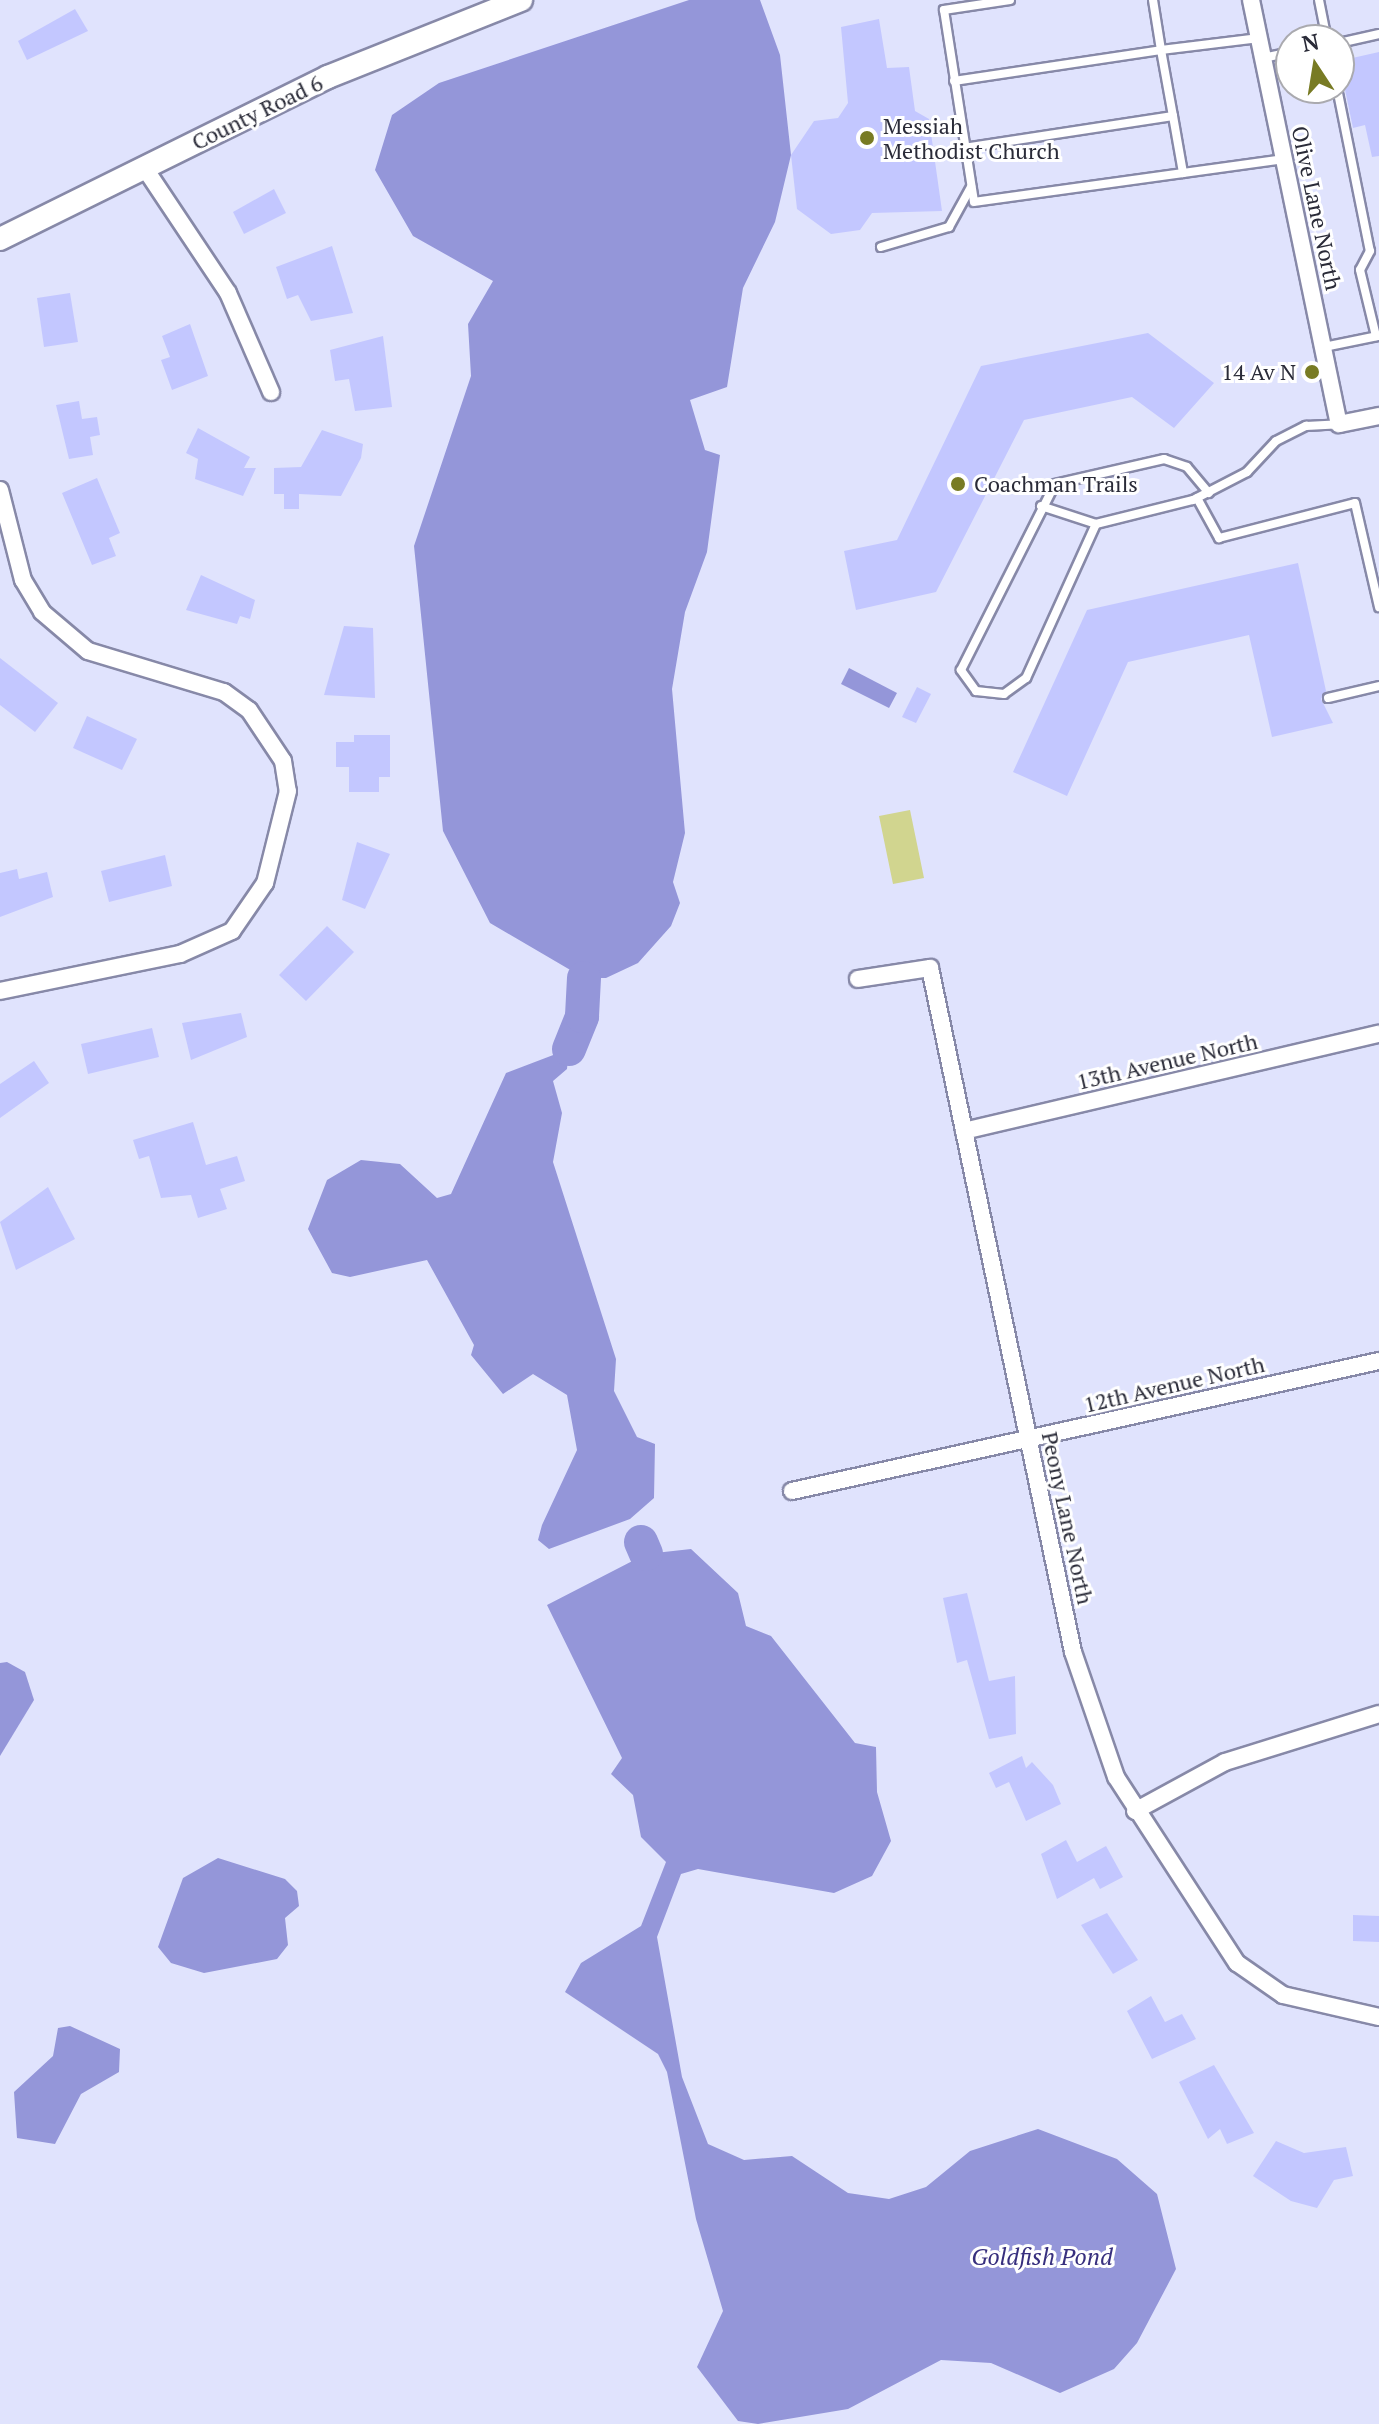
<!DOCTYPE html>
<style>
body{margin:0}
#map{position:relative;width:1379px;height:2424px;overflow:hidden;background:#e0e3fd;font-family:"PT Serif",serif}
div>[style]{position:absolute}
[style*='--x']{left:calc(var(--x)*1px);top:calc(var(--y)*1px);width:calc(var(--w)*1px);rotate:calc(var(--a)*1deg)}
.green>*{inset:0;background:#d1d58f}
.water>*{inset:0;background:#9496d9}
.river>*{height:34px;margin:-17px;padding:0 17px;transform-origin:17px;border-radius:17px;background:#9496d9}
.building>*{inset:0;background:#c3c7ff}
.roads{filter:drop-shadow(2px 0 #8789a8) drop-shadow(-2px 0 #8789a8) drop-shadow(0 2px #8789a8) drop-shadow(0 -2px #8789a8)}
.service>*{height:8px;margin:-4px;padding:0 4px;transform-origin:4px;border-radius:4px;background:#fff}
.minor>*{height:16px;margin:-8px;padding:0 8px;transform-origin:8px;border-radius:8px;background:#fff}
.secondary>*{height:22px;margin:-11px;padding:0 11px;transform-origin:11px;border-radius:11px;background:#fff}
.dots>*{width:22px;height:22px;translate:-50% -50%;box-sizing:border-box;border:4px solid #fff;border-radius:50%}
span{translate:-50% -50%;white-space:nowrap;text-align:center;line-height:1.15;-webkit-text-stroke:6px #fff;paint-order:stroke}
.street-label{font-size:22px;color:#2a2b38}
.poi-label{font-size:22px;color:#2a2b38}
.left{translate:0 -50%;text-align:left}
.right{translate:-100% -50%;text-align:right}
.water-label{font-size:24px;color:#372f7e;font-style:italic}
.north{position:absolute;left:1275px;top:24px;width:80px;height:80px;box-sizing:border-box;background:#fff;border:2px solid #aaaaaf;border-radius:50%;rotate:348deg;font-size:22px;font-weight:700;line-height:32px;text-align:center;color:#2a2b38}
.north::after{content:'';display:block;margin:auto;width:28px;height:36px;background:#787b24;clip-path:polygon(50% 0,100% 100%,50% 72%,0 100%)}
</style>
<div id="map">
<div class="green">
<i style="clip-path:polygon(910px 810px,924px 878px,893px 884px,879px 816px)"></i>
</div>
<div class="water">
<i style="clip-path:polygon(689px 0,760px 0,780px 55px,791px 155px,775px 222px,743px 288px,727px 387px,690px 400px,705px 450px,720px 455px,707px 552px,685px 612px,672px 689px,685px 833px,673px 882px,680px 903px,671px 926px,638px 963px,606px 978px,584px 978px,490px 923px,443px 831px,414px 546px,471px 376px,468px 324px,493px 281px,413px 236px,375px 170px,392px 115px,439px 83px)"></i>
<i style="clip-path:polygon(849px 668px,897px 693px,889px 708px,841px 684px)"></i>
<i style="clip-path:polygon(569px 1049px,567px 1069px,553px 1081px,562px 1113px,553px 1162px,616px 1359px,614px 1391px,637px 1437px,655px 1444px,654px 1498px,630px 1519px,549px 1549px,538px 1540px,542px 1525px,577px 1450px,567px 1395px,533px 1374px,503px 1394px,471px 1355px,474px 1345px,427px 1260px,350px 1277px,332px 1273px,308px 1229px,327px 1180px,361px 1160px,400px 1164px,437px 1198px,451px 1194px,506px 1073px)"></i>
<i style="clip-path:polygon(691px 1549px,738px 1593px,746px 1626px,771px 1636px,855px 1743px,876px 1747px,877px 1792px,891px 1841px,872px 1876px,834px 1893px,698px 1869px,681px 1874px,657px 1937px,682px 2077px,708px 2144px,744px 2160px,792px 2156px,848px 2193px,889px 2199px,926px 2187px,970px 2151px,1038px 2129px,1117px 2159px,1157px 2194px,1176px 2269px,1137px 2343px,1114px 2369px,1060px 2393px,991px 2363px,941px 2360px,848px 2409px,758px 2424px,738px 2421px,697px 2367px,723px 2311px,696px 2219px,667px 2072px,658px 2054px,565px 1992px,581px 1963px,641px 1926px,666px 1862px,641px 1837px,633px 1795px,611px 1774px,622px 1758px,547px 1605px,646px 1554px)"></i>
<i style="clip-path:polygon(7px 1662px,25px 1672px,34px 1700px,0 1756px,0 1663px)"></i>
<i style="clip-path:polygon(218px 1858px,285px 1879px,297px 1891px,299px 1906px,285px 1918px,288px 1945px,277px 1959px,204px 1973px,171px 1963px,158px 1947px,183px 1878px)"></i>
<i style="clip-path:polygon(70px 2026px,120px 2049px,119px 2072px,81px 2094px,55px 2144px,17px 2138px,14px 2092px,53px 2056px,58px 2028px)"></i>
</div>
<div class="river">
<i style="--x:569;--y:1049;--w:35;--a:-68"></i>
<i style="--x:582;--y:1016;--w:38;--a:-87"></i>
<i style="--x:641;--y:1542;--w:13;--a:67"></i>
</div>
<div class="building">
<i style="clip-path:polygon(75px 9px,88px 31px,27px 60px,18px 41px)"></i>
<i style="clip-path:polygon(879px 19px,887px 68px,909px 67px,915px 111px,929px 119px,942px 211px,872px 213px,860px 230px,831px 234px,797px 209px,791px 155px,814px 121px,838px 118px,848px 103px,841px 27px)"></i>
<i style="clip-path:polygon(1379px 52px,1379px 156px,1372px 157px,1365px 125px,1353px 128px,1339px 61px)"></i>
<i style="clip-path:polygon(274px 189px,286px 213px,244px 234px,233px 212px)"></i>
<i style="clip-path:polygon(332px 246px,353px 313px,311px 321px,298px 295px,287px 299px,276px 267px)"></i>
<i style="clip-path:polygon(70px 293px,78px 342px,44px 347px,37px 298px)"></i>
<i style="clip-path:polygon(190px 324px,208px 376px,172px 390px,161px 360px,170px 357px,162px 336px)"></i>
<i style="clip-path:polygon(1148px 333px,1214px 383px,1174px 428px,1132px 397px,1024px 420px,936px 592px,856px 610px,844px 551px,897px 540px,981px 366px)"></i>
<i style="clip-path:polygon(383px 336px,392px 407px,355px 411px,349px 379px,335px 381px,330px 350px)"></i>
<i style="clip-path:polygon(79px 401px,82px 419px,97px 417px,100px 435px,90px 437px,93px 455px,69px 459px,56px 405px)"></i>
<i style="clip-path:polygon(198px 428px,250px 457px,244px 468px,256px 468px,243px 496px,195px 479px,198px 459px,186px 453px)"></i>
<i style="clip-path:polygon(322px 430px,363px 444px,361px 458px,341px 496px,299px 494px,299px 509px,284px 509px,284px 494px,274px 494px,274px 468px,301px 467px)"></i>
<i style="clip-path:polygon(97px 478px,120px 533px,109px 538px,116px 556px,92px 565px,62px 493px)"></i>
<i style="clip-path:polygon(1298px 563px,1326px 691px,1321px 699px,1333px 723px,1272px 737px,1249px 635px,1128px 662px,1067px 796px,1013px 772px,1087px 610px)"></i>
<i style="clip-path:polygon(201px 575px,255px 600px,250px 619px,240px 616px,237px 624px,186px 610px)"></i>
<i style="clip-path:polygon(344px 626px,373px 628px,375px 698px,324px 695px)"></i>
<i style="clip-path:polygon(0 658px,58px 703px,35px 732px,0 705px)"></i>
<i style="clip-path:polygon(917px 687px,931px 694px,916px 723px,902px 717px)"></i>
<i style="clip-path:polygon(87px 716px,137px 739px,122px 770px,73px 748px)"></i>
<i style="clip-path:polygon(354px 735px,390px 735px,390px 777px,379px 777px,379px 792px,349px 792px,349px 767px,336px 767px,336px 742px,354px 742px)"></i>
<i style="clip-path:polygon(357px 842px,390px 854px,365px 909px,342px 900px)"></i>
<i style="clip-path:polygon(165px 855px,172px 886px,109px 902px,101px 871px)"></i>
<i style="clip-path:polygon(17px 869px,19px 879px,47px 872px,53px 897px,0 917px,0 873px)"></i>
<i style="clip-path:polygon(327px 926px,354px 952px,306px 1001px,279px 975px)"></i>
<i style="clip-path:polygon(241px 1013px,247px 1037px,191px 1060px,182px 1023px)"></i>
<i style="clip-path:polygon(152px 1028px,159px 1057px,88px 1074px,81px 1044px)"></i>
<i style="clip-path:polygon(34px 1061px,49px 1083px,0 1118px,0 1084px)"></i>
<i style="clip-path:polygon(193px 1122px,206px 1165px,237px 1156px,245px 1181px,220px 1189px,227px 1209px,198px 1218px,191px 1195px,161px 1198px,149px 1156px,139px 1159px,133px 1140px)"></i>
<i style="clip-path:polygon(48px 1187px,75px 1239px,16px 1270px,0 1222px)"></i>
<i style="clip-path:polygon(967px 1593px,989px 1681px,1015px 1676px,1016px 1734px,989px 1739px,967px 1660px,957px 1663px,943px 1598px)"></i>
<i style="clip-path:polygon(1022px 1756px,1026px 1768px,1032px 1762px,1053px 1785px,1061px 1804px,1026px 1821px,1009px 1782px,996px 1788px,989px 1773px)"></i>
<i style="clip-path:polygon(1066px 1840px,1077px 1862px,1106px 1846px,1123px 1877px,1100px 1889px,1094px 1878px,1057px 1899px,1041px 1854px)"></i>
<i style="clip-path:polygon(1107px 1913px,1138px 1960px,1113px 1974px,1081px 1925px)"></i>
<i style="clip-path:polygon(1353px 1915px,1379px 1916px,1379px 1942px,1353px 1941px)"></i>
<i style="clip-path:polygon(1151px 1996px,1165px 2022px,1182px 2014px,1196px 2039px,1152px 2059px,1127px 2011px)"></i>
<i style="clip-path:polygon(1214px 2065px,1254px 2133px,1227px 2144px,1220px 2129px,1208px 2139px,1179px 2082px)"></i>
<i style="clip-path:polygon(1276px 2141px,1304px 2153px,1346px 2147px,1353px 2176px,1334px 2180px,1317px 2208px,1291px 2201px,1253px 2176px)"></i>
</div>
<div class="roads">
<div class="service">
<i style="--x:1010;--y:0;--w:67;--a:171.4"></i>
<i style="--x:944;--y:10;--w:194;--a:81.1"></i>
<i style="--x:974;--y:202;--w:313;--a:-7.9"></i>
<i style="--x:1153;--y:0;--w:51;--a:80.9"></i>
<i style="--x:1161;--y:50;--w:99;--a:-7"></i>
<i style="--x:1319;--y:0;--w:41;--a:78.7"></i>
<i style="--x:1339;--y:43;--w:41;--a:-12.7"></i>
<i style="--x:1263;--y:58;--w:29;--a:-12"></i>
<i style="--x:954;--y:81;--w:209;--a:-8.5"></i>
<i style="--x:1161;--y:50;--w:67;--a:79.7"></i>
<i style="--x:1173;--y:116;--w:210;--a:171.3"></i>
<i style="--x:1337;--y:88;--w:166;--a:78.6"></i>
<i style="--x:1370;--y:251;--w:21;--a:118"></i>
<i style="--x:1360;--y:270;--w:68;--a:76.4"></i>
<i style="--x:1173;--y:116;--w:58;--a:80"></i>
<i style="--x:881;--y:247;--w:71;--a:-16.4"></i>
<i style="--x:949;--y:227;--w:46;--a:-61.2"></i>
<i style="--x:1324;--y:347;--w:55;--a:-11.5"></i>
<i style="--x:1197;--y:498;--w:46;--a:61.2"></i>
<i style="--x:1219;--y:538;--w:140;--a:-14.4"></i>
<i style="--x:1355;--y:503;--w:107;--a:77"></i>
<i style="--x:1041;--y:506;--w:58;--a:18.1"></i>
<i style="--x:1096;--y:524;--w:100;--a:-13.9"></i>
<i style="--x:1193;--y:500;--w:61;--a:-27.4"></i>
<i style="--x:1247;--y:472;--w:42;--a:-46.9"></i>
<i style="--x:1276;--y:441;--w:34;--a:-27"></i>
<i style="--x:1306;--y:426;--w:33;--a:-3"></i>
<i style="--x:1096;--y:524;--w:169;--a:114.4"></i>
<i style="--x:1026;--y:678;--w:27;--a:144"></i>
<i style="--x:1004;--y:694;--w:28;--a:-174"></i>
<i style="--x:976;--y:691;--w:26;--a:-126"></i>
<i style="--x:961;--y:670;--w:208;--a:-63.2"></i>
<i style="--x:1055;--y:484;--w:112;--a:-12.9"></i>
<i style="--x:1164;--y:459;--w:24;--a:19"></i>
<i style="--x:1187;--y:467;--w:34;--a:50"></i>
<i style="--x:1328;--y:698;--w:52;--a:-13.2"></i>
</div>
<div class="minor">
<i style="--x:1251;--y:0;--w:433;--a:78.3"></i>
<i style="--x:1339;--y:424;--w:41;--a:-11.3"></i>
<i style="--x:144;--y:167;--w:151;--a:56.3"></i>
<i style="--x:228;--y:293;--w:108;--a:66.5"></i>
<i style="--x:0;--y:490;--w:93;--a:75.7"></i>
<i style="--x:23;--y:580;--w:37;--a:59"></i>
<i style="--x:42;--y:612;--w:60;--a:40.3"></i>
<i style="--x:88;--y:651;--w:142;--a:16.8"></i>
<i style="--x:224;--y:692;--w:31;--a:36"></i>
<i style="--x:249;--y:710;--w:61;--a:56.3"></i>
<i style="--x:283;--y:761;--w:30;--a:81"></i>
<i style="--x:288;--y:791;--w:95;--a:104"></i>
<i style="--x:265;--y:883;--w:58;--a:124.5"></i>
<i style="--x:232;--y:931;--w:57;--a:156.1"></i>
<i style="--x:180;--y:954;--w:184;--a:168.4"></i>
<i style="--x:858;--y:979;--w:73;--a:-8.7"></i>
<i style="--x:930;--y:968;--w:699;--a:78.19"></i>
<i style="--x:1073;--y:1652;--w:132;--a:71"></i>
<i style="--x:1116;--y:1777;--w:222;--a:57"></i>
<i style="--x:1237;--y:1963;--w:56;--a:34.8"></i>
<i style="--x:1283;--y:1995;--w:98;--a:12.9"></i>
<i style="--x:964;--y:1131;--w:426;--a:-13.2"></i>
<i style="--x:792;--y:1491;--w:601;--a:-12.49"></i>
<i style="--x:1135;--y:1811;--w:102;--a:-28.6"></i>
<i style="--x:1225;--y:1762;--w:161;--a:-17.3"></i>
</div>
<div class="secondary">
<i style="--x:0;--y:239;--w:366;--a:-26.3"></i>
<i style="--x:328;--y:77;--w:208;--a:-21.8"></i>
</div>
</div>
<div class="dots">
<i style="left:867px;top:138px;background:#787b24"></i>
<i style="left:1312px;top:372px;background:#787b24"></i>
<i style="left:958px;top:484px;background:#787b24"></i>
</div>
<div class="street-label">
<span style="left:257px;top:112px;rotate:-26deg">County Road 6</span>
<span style="left:1317px;top:208px;rotate:78deg">Olive Lane North</span>
<span style="left:1167px;top:1061px;rotate:-13deg">13th Avenue North</span>
<span style="left:1174px;top:1384px;rotate:-13deg">12th Avenue North</span>
<span style="left:1068px;top:1518px;rotate:78deg">Peony Lane North</span>
</div>
<div class="poi-label">
<span class="left" style="left:883px;top:138px">Messiah<br>Methodist Church</span>
<span class="right" style="left:1296px;top:372px">14 Av N</span>
<span class="left" style="left:974px;top:484px">Coachman Trails</span>
</div>
<div class="water-label">
<span style="left:1042px;top:2257px">Goldfish Pond</span>
</div>
<div class="north">N</div>
</div>
